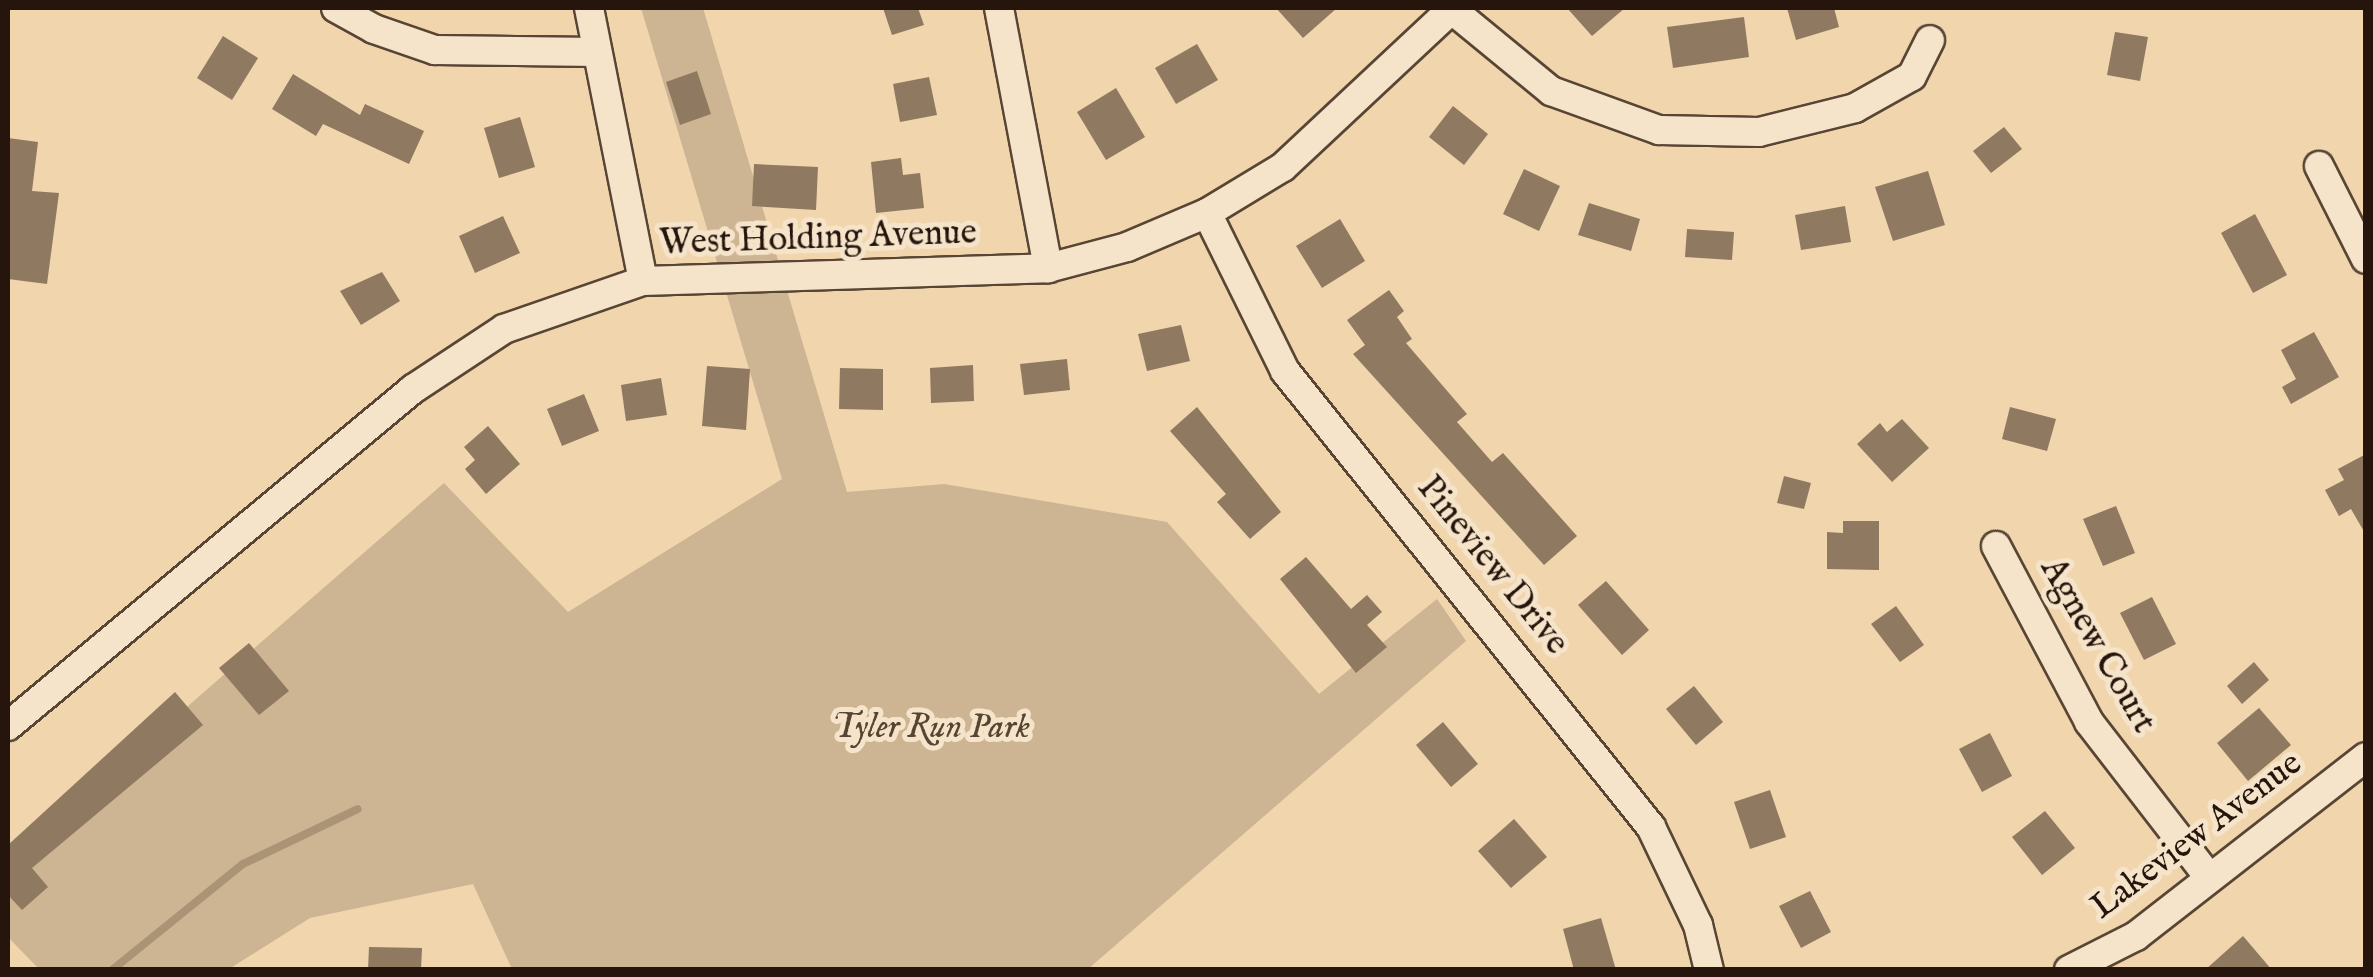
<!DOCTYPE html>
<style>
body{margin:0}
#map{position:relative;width:2373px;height:977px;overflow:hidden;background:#f0d5ad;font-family:"IM FELL English",serif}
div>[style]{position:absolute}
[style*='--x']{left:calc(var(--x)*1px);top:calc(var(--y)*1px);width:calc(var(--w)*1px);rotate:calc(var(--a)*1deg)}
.green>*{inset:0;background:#cdb492}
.stream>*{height:8px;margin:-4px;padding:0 4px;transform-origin:4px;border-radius:4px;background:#ab9476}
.building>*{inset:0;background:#8f7960}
.roads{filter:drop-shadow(2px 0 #584534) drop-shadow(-2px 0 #584534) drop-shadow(0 2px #584534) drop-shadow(0 -2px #584534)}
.minor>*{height:28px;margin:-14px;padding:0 14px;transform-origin:14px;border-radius:14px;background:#f5e4ca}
span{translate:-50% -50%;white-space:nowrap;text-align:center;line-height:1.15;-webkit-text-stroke:10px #f5e4ca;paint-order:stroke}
.street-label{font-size:35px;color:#25150c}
.park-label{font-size:35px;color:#574534;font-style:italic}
.frame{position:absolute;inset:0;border:10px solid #25150c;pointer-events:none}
</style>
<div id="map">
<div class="green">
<i style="clip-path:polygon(641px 8px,703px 8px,847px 492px,944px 484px,1167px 522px,1319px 694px,1437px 599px,1466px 641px,1088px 969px,512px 969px,473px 884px,310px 918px,229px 969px,39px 969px,8px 937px,8px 863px,444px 483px,568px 612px,782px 479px)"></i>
</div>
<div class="stream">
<i style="--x:112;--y:970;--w:169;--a:-39"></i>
<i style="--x:243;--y:864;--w:127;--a:-25.6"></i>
</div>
<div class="building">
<i style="clip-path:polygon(883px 8px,918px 8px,924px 25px,892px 35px)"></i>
<i style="clip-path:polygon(1276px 8px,1337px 8px,1303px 38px)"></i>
<i style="clip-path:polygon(1567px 8px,1625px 8px,1592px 36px)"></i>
<i style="clip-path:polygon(1787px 8px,1834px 8px,1839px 27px,1796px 40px)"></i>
<i style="clip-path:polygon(1744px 17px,1749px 57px,1673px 68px,1667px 27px)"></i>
<i style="clip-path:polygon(2115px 32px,2148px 37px,2140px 81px,2107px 75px)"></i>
<i style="clip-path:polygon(223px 36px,258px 58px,232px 100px,197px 78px)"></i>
<i style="clip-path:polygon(1197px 44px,1218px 80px,1176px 104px,1155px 68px)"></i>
<i style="clip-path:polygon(697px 71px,711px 114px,680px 125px,666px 82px)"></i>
<i style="clip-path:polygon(293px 74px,360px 115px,365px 104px,424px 131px,409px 164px,323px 124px,316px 136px,272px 109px)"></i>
<i style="clip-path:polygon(929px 77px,937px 115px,900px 122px,893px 84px)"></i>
<i style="clip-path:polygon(1116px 88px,1145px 137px,1106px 160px,1077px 112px)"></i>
<i style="clip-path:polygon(1453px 106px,1488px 134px,1464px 165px,1429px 137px)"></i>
<i style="clip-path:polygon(520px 117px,535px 167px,499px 178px,484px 128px)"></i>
<i style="clip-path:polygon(2004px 127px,2022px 149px,1991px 173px,1973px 151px)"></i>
<i style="clip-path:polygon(8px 138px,38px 142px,32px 191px,59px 193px,47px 284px,8px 279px)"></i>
<i style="clip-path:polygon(901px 158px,903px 175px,920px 173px,924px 208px,876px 213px,871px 162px)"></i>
<i style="clip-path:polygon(754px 164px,818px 167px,816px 210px,752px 206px)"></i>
<i style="clip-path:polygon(1524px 169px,1560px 186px,1539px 231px,1503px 214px)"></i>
<i style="clip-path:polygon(1928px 171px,1945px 225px,1893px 241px,1875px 187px)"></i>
<i style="clip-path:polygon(1589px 203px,1640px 219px,1631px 251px,1578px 235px)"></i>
<i style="clip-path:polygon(1845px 206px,1851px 242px,1801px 250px,1795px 215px)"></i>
<i style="clip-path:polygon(2255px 214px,2287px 275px,2253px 293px,2221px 233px)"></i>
<i style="clip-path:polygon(503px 216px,520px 253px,475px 273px,459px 236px)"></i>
<i style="clip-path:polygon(1340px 219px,1365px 261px,1322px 288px,1296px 246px)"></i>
<i style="clip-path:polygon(1687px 229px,1734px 232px,1732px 260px,1685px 257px)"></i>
<i style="clip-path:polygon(382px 272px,400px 301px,361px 325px,340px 291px)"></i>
<i style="clip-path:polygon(1389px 290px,1404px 311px,1397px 317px,1412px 339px,1406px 343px,1467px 414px,1457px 422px,1492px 462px,1503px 453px,1577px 536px,1544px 565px,1353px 354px,1365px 345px,1347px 320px)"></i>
<i style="clip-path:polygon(1181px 325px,1190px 361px,1147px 371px,1138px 334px)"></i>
<i style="clip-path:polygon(2314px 332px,2339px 377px,2291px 404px,2282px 387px,2296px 379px,2281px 350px)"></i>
<i style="clip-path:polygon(1067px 359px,1070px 390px,1024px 395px,1020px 364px)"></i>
<i style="clip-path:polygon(973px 365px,974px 401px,931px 403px,930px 368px)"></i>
<i style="clip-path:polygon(707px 366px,750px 369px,746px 430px,702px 426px)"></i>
<i style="clip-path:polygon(840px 368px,883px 369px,883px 410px,839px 409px)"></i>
<i style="clip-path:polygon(661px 378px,667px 415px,626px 421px,621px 385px)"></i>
<i style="clip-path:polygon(584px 394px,599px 431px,562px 446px,547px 409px)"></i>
<i style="clip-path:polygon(1197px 407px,1281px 512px,1250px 539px,1217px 502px,1226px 494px,1170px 431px)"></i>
<i style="clip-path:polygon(2010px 407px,2056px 419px,2047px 451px,2002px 439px)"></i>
<i style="clip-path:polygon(1902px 419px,1929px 448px,1892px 482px,1857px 444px,1880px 423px,1887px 432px)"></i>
<i style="clip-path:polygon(488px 426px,520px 464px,486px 494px,465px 469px,475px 460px,464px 447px)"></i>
<i style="clip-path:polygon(2366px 454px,2366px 535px,2351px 509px,2339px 516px,2325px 490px,2344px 480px,2338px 469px)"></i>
<i style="clip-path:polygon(1784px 476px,1811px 483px,1804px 509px,1777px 503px)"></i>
<i style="clip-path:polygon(2116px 506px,2135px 553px,2103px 566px,2083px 519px)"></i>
<i style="clip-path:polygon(1843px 521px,1879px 521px,1879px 570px,1827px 569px,1827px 532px,1843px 533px)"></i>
<i style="clip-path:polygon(1306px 557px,1351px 609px,1367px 595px,1382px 612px,1367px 625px,1387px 647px,1356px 673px,1280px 579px)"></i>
<i style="clip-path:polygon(1606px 581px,1649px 630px,1622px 655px,1578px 605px)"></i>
<i style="clip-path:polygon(2152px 597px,2176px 644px,2144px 660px,2120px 613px)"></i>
<i style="clip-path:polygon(1896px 606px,1924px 645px,1900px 662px,1871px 624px)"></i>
<i style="clip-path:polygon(249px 643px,289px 691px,259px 715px,219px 668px)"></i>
<i style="clip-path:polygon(2254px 662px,2269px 680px,2242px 704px,2227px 686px)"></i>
<i style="clip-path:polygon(1694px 686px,1723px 722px,1696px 745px,1666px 709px)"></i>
<i style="clip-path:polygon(175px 692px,203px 725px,32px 868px,48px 887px,22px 910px,8px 895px,8px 845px)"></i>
<i style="clip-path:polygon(2259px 708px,2291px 745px,2248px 781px,2217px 743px)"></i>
<i style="clip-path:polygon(1443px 722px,1478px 764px,1451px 787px,1416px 745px)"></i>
<i style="clip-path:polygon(1990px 733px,2012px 776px,1982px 792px,1959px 749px)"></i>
<i style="clip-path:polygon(1770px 790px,1786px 837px,1750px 849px,1734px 802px)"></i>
<i style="clip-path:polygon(2045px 811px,2075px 848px,2042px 875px,2012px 837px)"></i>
<i style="clip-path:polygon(1514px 819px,1547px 857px,1511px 888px,1478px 851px)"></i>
<i style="clip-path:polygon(1810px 891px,1831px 932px,1801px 948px,1779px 906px)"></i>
<i style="clip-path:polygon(1601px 918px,1616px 970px,1574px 970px,1563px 929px)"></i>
<i style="clip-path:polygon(2243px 936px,2272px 970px,2205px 970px)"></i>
<i style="clip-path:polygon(369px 947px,422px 948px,421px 970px,368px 970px)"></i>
</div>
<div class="roads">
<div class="minor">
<i style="--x:336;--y:8;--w:43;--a:28.9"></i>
<i style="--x:374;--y:29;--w:65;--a:19"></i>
<i style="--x:435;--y:50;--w:162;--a:0.7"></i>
<i style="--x:589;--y:8;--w:278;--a:78.8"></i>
<i style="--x:999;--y:8;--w:265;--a:79.3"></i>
<i style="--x:1450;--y:8;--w:131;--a:39.4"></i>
<i style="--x:1551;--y:91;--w:115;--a:19.9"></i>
<i style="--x:1659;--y:130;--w:100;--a:1.1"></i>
<i style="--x:1759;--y:132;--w:99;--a:-14"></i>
<i style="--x:1855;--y:108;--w:65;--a:-29.3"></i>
<i style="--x:1912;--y:76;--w:40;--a:-63.4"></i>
<i style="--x:2319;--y:166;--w:104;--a:63.2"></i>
<i style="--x:1207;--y:213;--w:176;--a:63.7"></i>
<i style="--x:1285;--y:371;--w:585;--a:51.25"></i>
<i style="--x:1651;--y:827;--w:109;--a:64.4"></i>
<i style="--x:1698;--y:925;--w:46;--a:76.3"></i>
<i style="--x:1996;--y:546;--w:199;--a:62.1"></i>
<i style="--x:2089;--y:722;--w:196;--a:52.3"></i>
<i style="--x:8;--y:726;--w:527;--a:-39.76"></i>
<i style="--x:413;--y:389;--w:109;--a:-33.4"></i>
<i style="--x:504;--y:329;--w:147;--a:-19.1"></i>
<i style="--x:643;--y:281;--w:405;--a:-1.8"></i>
<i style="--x:1048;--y:268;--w:82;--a:-14.9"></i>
<i style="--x:1127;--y:247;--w:87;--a:-23"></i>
<i style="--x:1207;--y:213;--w:89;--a:-31.2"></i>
<i style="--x:1283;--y:167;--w:233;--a:-43.1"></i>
<i style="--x:2069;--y:970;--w:75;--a:-26.9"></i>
<i style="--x:2136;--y:936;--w:291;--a:-37.9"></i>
</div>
</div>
<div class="street-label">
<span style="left:818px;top:239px;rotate:-2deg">West Holding Avenue</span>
<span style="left:1492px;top:566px;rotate:51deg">Pineview Drive</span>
<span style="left:2097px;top:646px;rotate:60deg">Agnew Court</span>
<span style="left:2197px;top:836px;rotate:-37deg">Lakeview Avenue</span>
</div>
<div class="park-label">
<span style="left:931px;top:728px">Tyler Run Park</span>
</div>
<div class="frame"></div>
</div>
